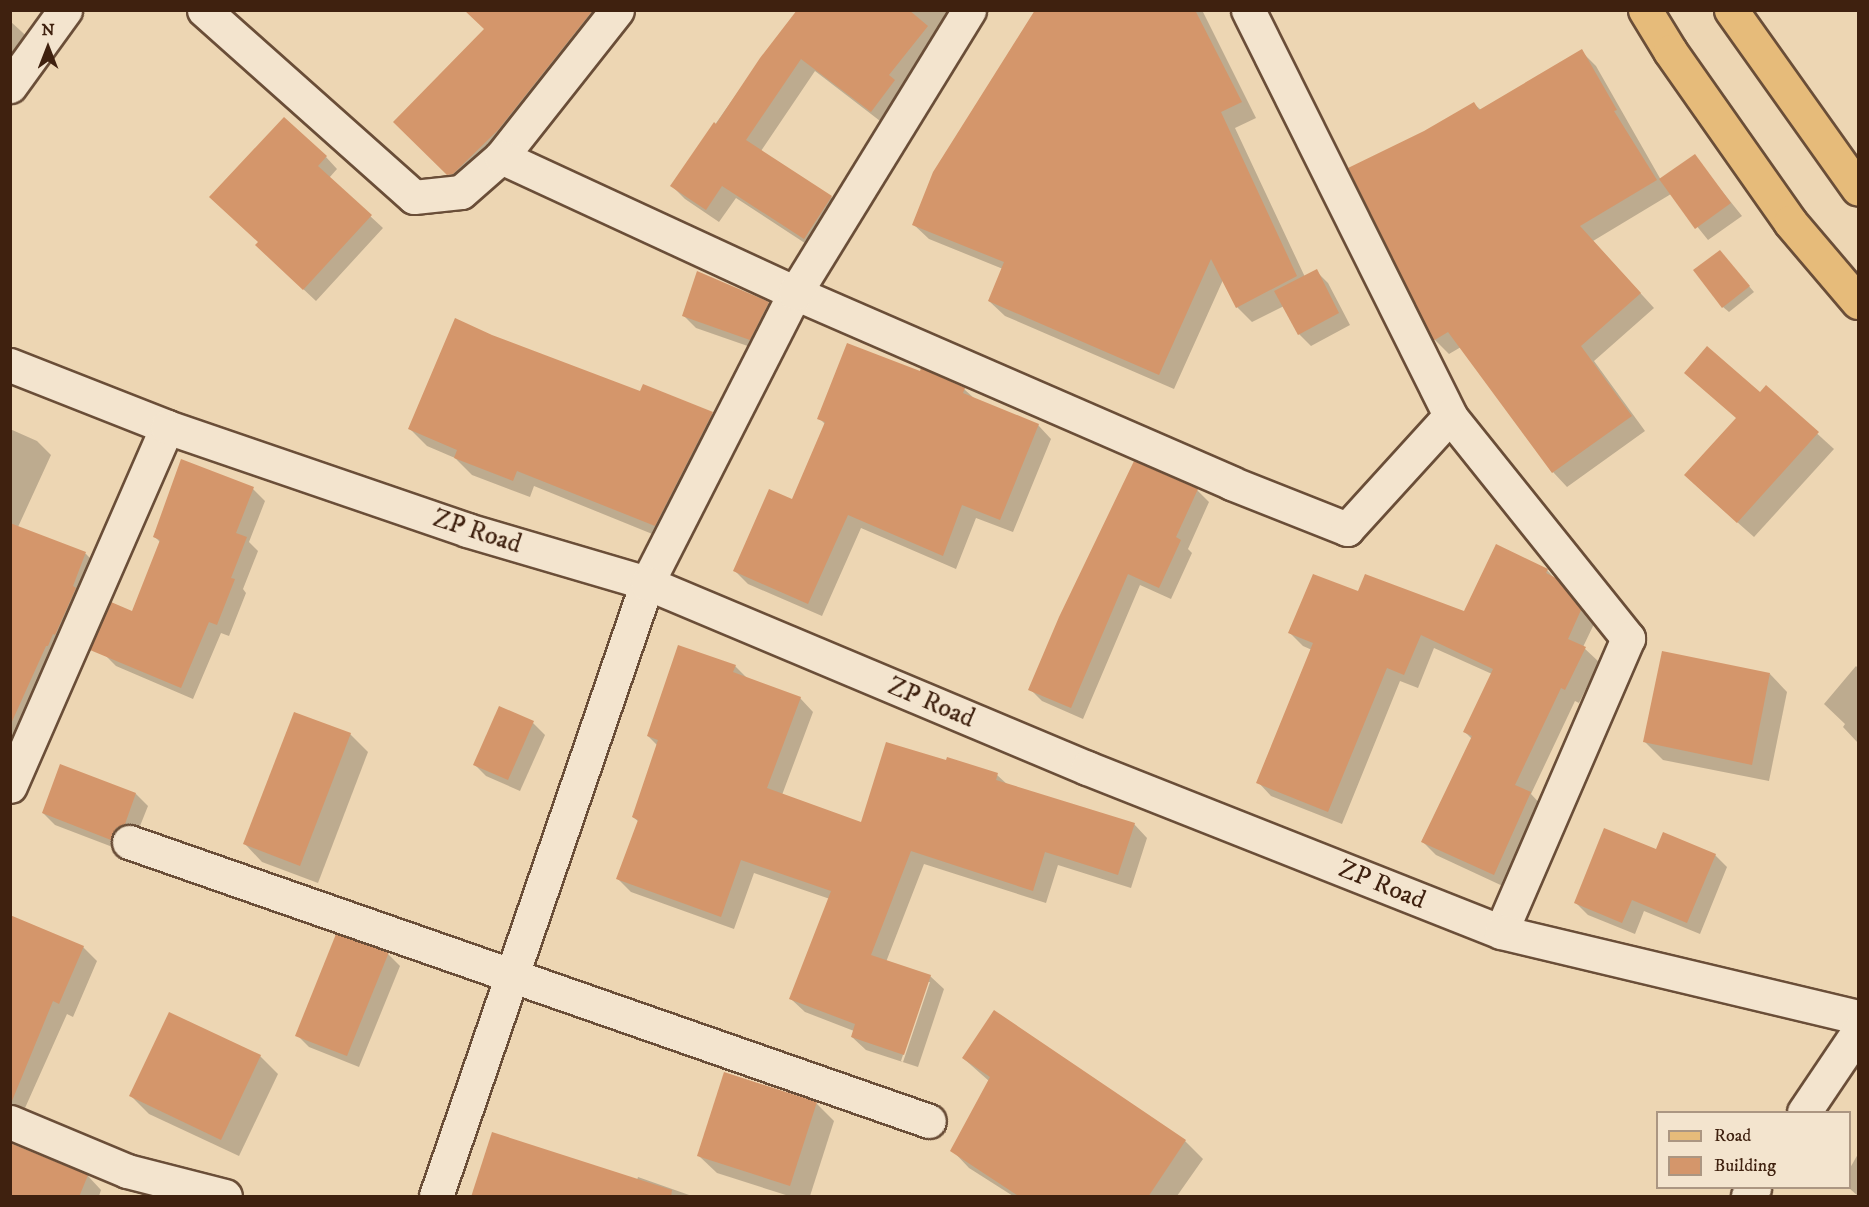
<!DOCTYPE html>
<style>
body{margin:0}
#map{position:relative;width:1869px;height:1207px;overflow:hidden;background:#edd6b3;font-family:"IM FELL DW Pica",serif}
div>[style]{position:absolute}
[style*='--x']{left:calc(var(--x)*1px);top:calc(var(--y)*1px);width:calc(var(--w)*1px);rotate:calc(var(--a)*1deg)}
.shadow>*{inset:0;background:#0003}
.building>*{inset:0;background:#d4966b}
.roads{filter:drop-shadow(2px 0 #6a4e38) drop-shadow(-2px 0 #6a4e38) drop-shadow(0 2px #6a4e38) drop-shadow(0 -2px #6a4e38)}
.minor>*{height:33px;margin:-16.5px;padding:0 16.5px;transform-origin:16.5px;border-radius:16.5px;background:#f3e4ce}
.tertiary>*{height:33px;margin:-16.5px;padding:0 16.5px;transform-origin:16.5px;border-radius:16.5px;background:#f3e4ce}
.primary>*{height:33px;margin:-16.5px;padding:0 16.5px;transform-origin:16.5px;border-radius:16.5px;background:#e6bb7a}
span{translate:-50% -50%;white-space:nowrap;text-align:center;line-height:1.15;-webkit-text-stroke:4.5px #f3e4ce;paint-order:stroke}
.street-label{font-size:26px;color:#3f210f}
.frame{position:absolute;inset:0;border:12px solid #3f210f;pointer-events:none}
.legend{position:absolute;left:1656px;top:1111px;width:195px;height:78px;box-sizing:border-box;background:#f3e4ce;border:2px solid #ab9682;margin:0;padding:8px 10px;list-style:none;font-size:18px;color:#3f210f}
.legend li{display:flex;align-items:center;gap:12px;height:30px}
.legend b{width:30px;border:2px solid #ab9682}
.north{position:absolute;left:18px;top:18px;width:60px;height:60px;-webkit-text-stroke:4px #f3e4ce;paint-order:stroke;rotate:0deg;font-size:16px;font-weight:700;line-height:24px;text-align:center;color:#3f210f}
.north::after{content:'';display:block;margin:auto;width:21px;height:27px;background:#3f210f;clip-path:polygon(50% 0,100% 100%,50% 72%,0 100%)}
</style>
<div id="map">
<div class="shadow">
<i style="clip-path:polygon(493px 10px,615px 10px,460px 186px,396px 122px,486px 30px)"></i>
<i style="clip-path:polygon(799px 10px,952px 10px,934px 33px,941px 40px,884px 124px,815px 71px,761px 151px,831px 197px,845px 210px,817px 251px,736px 198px,719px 222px,685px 199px,672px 186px,761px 59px)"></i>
<i style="clip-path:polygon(1037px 10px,1202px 10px,1256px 118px,1235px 128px,1305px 277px,1316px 271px,1328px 283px,1350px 325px,1311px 346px,1299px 334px,1284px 306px,1252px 322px,1237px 307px,1223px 280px,1174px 389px,1005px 316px,989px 301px,1003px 269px,929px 239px,913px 224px)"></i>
<i style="clip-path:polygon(10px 21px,34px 43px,10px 68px)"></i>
<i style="clip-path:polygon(1581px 51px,1596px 66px,1661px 180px,1694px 156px,1742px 216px,1708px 240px,1671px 194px,1593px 241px,1654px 308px,1594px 361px,1645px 431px,1567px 487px,1553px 472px,1461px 347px,1449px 354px,1435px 340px,1425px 132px,1474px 104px,1481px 110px)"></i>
<i style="clip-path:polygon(326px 157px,337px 169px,329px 178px,383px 228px,316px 301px,269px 257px,260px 242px,211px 197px)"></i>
<i style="clip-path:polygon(1720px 252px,1754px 292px,1729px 312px,1723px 307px)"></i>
<i style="clip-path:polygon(698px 273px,769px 303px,781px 315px,762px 351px,696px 328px,684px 316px)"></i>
<i style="clip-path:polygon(491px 336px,641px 393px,644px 386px,712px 414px,729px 430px,672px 542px,534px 486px,530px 497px,472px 475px,455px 458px,427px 446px,410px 429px)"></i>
<i style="clip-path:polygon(1766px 387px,1834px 449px,1754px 537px,1702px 491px)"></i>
<i style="clip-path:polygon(964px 389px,976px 400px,1038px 425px,1051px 439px,1013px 532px,976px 518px,956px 569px,861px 528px,822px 616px,748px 584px,735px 571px,793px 501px,826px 425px,819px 418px)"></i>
<i style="clip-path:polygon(10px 429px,37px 441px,51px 455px,18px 527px,86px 554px,99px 567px,10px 779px)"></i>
<i style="clip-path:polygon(253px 489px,265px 501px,249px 542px,258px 551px,243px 589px,246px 593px,229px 636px,221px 633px,193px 699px,116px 666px,104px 654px,133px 613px,161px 543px,154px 536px)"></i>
<i style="clip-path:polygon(1197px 490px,1209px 502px,1188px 549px,1192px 553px,1171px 599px,1140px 585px,1083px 719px,1042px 701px,1030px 689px)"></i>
<i style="clip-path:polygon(1547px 570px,1594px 624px,1583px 647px,1599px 662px,1579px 703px,1575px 701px,1531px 794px,1543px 807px,1507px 888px,1436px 855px,1422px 841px,1472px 739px,1465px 732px,1492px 674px,1434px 648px,1418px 688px,1400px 681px,1342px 824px,1271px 796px,1258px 782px,1312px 650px,1303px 646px,1290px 633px,1359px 593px,1465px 613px)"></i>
<i style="clip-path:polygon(evenodd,735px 666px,749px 680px,800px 698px,813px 712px,782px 795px,862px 824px,997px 775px,1008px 785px,1134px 824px,1147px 838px,1131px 888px,1058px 865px,1046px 903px,924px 864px,886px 962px,930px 976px,944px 989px,918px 1067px,866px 1050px,852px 1037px,854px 1031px,805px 1012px,791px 999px,830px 899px,754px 873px,734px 929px,631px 892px,618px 879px,639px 822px,633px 817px,658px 746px,648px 736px,735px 666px,927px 982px,930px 982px,903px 1062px,901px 1061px,927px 982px)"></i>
<i style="clip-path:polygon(1856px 666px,1858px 668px,1858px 743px,1843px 727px,1845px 724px,1824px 704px)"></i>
<i style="clip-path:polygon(1770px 674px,1787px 692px,1769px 781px,1663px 760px,1645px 742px)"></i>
<i style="clip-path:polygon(533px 723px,545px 735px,520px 791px,486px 776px,474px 764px)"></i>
<i style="clip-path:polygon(350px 734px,368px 752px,318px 883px,262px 862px,245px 844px)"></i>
<i style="clip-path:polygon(136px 794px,148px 806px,136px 836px,123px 851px,55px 825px,43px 813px)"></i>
<i style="clip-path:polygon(1656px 851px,1715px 855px,1727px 867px,1700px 934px,1644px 911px,1635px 934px,1588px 915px,1576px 903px)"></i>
<i style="clip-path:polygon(10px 917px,83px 947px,97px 961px,73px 1017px,67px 1014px,21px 1117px,10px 1123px)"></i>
<i style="clip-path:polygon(388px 954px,400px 966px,359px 1067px,309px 1047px,297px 1035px)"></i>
<i style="clip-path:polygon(260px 1056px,278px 1074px,239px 1156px,149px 1114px,131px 1096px)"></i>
<i style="clip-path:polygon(963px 1058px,1185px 1141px,1203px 1159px,1177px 1196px,1013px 1196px,969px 1168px,952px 1150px,989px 1081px)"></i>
<i style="clip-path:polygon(816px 1103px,834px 1121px,810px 1196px,789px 1196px,717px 1173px,699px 1156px)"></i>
<i style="clip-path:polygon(10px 1144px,88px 1176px,101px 1190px,99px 1196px,10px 1196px)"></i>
<i style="clip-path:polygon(1858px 1154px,1858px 1196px,1849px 1188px,1850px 1168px)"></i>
<i style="clip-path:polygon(638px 1177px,692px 1196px,472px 1196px,637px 1180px)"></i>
</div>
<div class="building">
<i style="clip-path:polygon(464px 10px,593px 10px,498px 130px,453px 174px,447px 175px,393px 122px,484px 29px)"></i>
<i style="clip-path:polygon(797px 10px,909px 10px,928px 26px,889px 75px,895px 80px,871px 112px,801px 59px,746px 140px,832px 196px,804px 239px,722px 186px,706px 210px,670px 186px,714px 122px,716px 124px,760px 58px)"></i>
<i style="clip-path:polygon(1035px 10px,1195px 10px,1242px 102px,1221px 112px,1297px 276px,1236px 308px,1211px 259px,1159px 375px,988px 301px,1004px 262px,912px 225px,933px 172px)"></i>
<i style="clip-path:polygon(1582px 49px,1617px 110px,1614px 111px,1657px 180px,1580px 226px,1641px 293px,1581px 346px,1632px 416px,1552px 473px,1448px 332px,1433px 341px,1348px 168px,1424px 131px,1474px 102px,1479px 110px)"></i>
<i style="clip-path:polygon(284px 117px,327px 156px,318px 166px,372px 215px,303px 290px,255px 245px,258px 242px,209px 197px)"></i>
<i style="clip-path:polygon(1695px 154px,1731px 203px,1695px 229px,1659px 179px)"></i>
<i style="clip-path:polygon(1720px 250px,1750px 286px,1722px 308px,1693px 270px)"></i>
<i style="clip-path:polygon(1317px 269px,1339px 313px,1298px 335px,1274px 291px)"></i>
<i style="clip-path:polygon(697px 271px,769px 302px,750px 340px,682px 316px)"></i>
<i style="clip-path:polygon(455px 318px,492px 335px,640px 391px,643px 384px,713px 412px,655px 526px,517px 471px,513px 481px,454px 458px,457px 450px,408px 429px)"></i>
<i style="clip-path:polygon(847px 343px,920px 371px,921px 368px,965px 388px,963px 393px,1039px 424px,1000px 520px,962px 505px,943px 556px,848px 515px,808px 604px,733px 571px,769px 489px,792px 499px,825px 422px,817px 419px)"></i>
<i style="clip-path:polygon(1707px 346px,1760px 392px,1766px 385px,1819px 432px,1737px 523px,1684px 475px,1736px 418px,1684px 373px)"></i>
<i style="clip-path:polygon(181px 459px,254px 487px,236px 533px,247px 537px,231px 578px,235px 579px,217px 625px,209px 622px,181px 688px,90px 650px,111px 602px,132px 611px,160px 540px,153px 537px)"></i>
<i style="clip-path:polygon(1134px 461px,1198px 489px,1176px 537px,1181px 540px,1159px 588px,1128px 574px,1071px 708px,1028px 690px,1059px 617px)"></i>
<i style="clip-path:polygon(10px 523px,86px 552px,73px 586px,76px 588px,55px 635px,53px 634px,48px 646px,46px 646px,10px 726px)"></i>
<i style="clip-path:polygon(1496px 544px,1548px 569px,1546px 573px,1556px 578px,1581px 610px,1568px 639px,1586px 647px,1565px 690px,1561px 688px,1515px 785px,1531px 792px,1494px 875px,1421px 842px,1472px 736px,1463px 732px,1493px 669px,1421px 635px,1404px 675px,1387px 668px,1328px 812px,1256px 783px,1313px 643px,1288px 633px,1313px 574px,1358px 591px,1365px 574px,1464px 611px)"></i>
<i style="clip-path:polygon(678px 645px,736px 665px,733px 672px,801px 697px,767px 788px,861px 822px,886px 742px,946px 760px,947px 757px,998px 773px,996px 780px,1135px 823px,1118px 875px,1045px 852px,1033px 891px,911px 851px,871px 955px,931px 975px,904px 1055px,851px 1037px,855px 1024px,789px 999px,831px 891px,741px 860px,721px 917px,616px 879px,638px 820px,632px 817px,658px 740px,647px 736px)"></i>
<i style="clip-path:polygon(1662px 651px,1770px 673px,1752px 765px,1643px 742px)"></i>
<i style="clip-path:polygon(499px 706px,534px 721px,508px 780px,473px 765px)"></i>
<i style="clip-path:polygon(294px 712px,351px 733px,300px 866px,243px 844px)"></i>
<i style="clip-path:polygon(60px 764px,136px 793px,125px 824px,116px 828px,111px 840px,42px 813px)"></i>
<i style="clip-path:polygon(1604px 828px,1656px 849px,1663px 832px,1716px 854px,1687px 923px,1632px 900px,1622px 923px,1574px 903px)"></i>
<i style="clip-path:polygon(10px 915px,84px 946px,59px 1004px,53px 1001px,12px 1101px)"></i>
<i style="clip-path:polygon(336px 934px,389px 952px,347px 1056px,295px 1036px)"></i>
<i style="clip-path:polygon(994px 1010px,1186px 1140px,1148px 1197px,1020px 1197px,950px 1151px,990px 1077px,962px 1058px)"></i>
<i style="clip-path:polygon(169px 1012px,261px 1055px,221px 1140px,129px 1096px)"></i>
<i style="clip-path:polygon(724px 1072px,817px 1102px,790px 1186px,697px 1156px)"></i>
<i style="clip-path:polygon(492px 1132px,672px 1190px,671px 1197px,471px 1197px)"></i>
<i style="clip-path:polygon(10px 1143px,88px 1175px,79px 1197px,10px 1197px)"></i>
</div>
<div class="roads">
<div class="minor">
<i style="--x:204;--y:10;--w:281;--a:41.7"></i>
<i style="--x:414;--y:197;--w:47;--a:-6.1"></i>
<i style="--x:461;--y:192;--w:53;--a:-41.2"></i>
<i style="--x:501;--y:157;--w:187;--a:-51.7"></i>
<i style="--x:1248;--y:10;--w:453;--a:63.5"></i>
<i style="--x:1450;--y:416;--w:285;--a:51.3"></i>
<i style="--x:1628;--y:638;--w:320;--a:113.4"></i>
<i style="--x:10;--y:86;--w:94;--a:-54.1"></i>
<i style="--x:501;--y:157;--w:324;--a:24.8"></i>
<i style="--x:795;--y:293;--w:476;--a:23.5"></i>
<i style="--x:1231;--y:483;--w:125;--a:21.6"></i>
<i style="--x:1347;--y:529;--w:153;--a:-47.7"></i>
<i style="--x:10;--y:786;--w:392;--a:-66.4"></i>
<i style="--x:129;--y:842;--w:847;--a:19.23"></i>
<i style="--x:10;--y:1122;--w:127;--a:22.7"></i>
<i style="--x:127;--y:1171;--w:101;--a:14.3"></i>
<i style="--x:436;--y:1196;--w:648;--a:-71.01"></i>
<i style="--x:647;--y:583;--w:326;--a:-63"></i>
<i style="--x:795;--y:293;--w:332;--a:-58.4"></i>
</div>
<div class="tertiary">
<i style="--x:10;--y:365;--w:169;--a:21.5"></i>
<i style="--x:167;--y:427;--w:317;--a:18.9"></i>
<i style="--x:467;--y:530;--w:188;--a:16.4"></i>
<i style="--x:647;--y:583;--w:477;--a:22.8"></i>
<i style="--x:1087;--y:768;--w:445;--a:21.6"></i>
<i style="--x:1501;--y:932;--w:367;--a:13.4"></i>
<i style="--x:1804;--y:1112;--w:97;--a:-56"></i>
<i style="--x:1748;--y:1196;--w:10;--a:-53"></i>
</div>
<div class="primary">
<i style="--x:1645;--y:10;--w:48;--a:58.6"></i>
<i style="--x:1670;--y:51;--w:209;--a:54.9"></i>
<i style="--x:1790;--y:222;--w:105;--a:49.6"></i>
<i style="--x:1731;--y:10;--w:219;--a:54.6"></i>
</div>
</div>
<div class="street-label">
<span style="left:477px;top:532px;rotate:18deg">ZP Road</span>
<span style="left:931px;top:703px;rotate:23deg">ZP Road</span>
<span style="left:1382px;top:885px;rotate:22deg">ZP Road</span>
</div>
<div class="frame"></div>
<ul class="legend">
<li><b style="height:8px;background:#e6bb7a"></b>Road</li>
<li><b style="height:16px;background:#d4966b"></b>Building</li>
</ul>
<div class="north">N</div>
</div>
